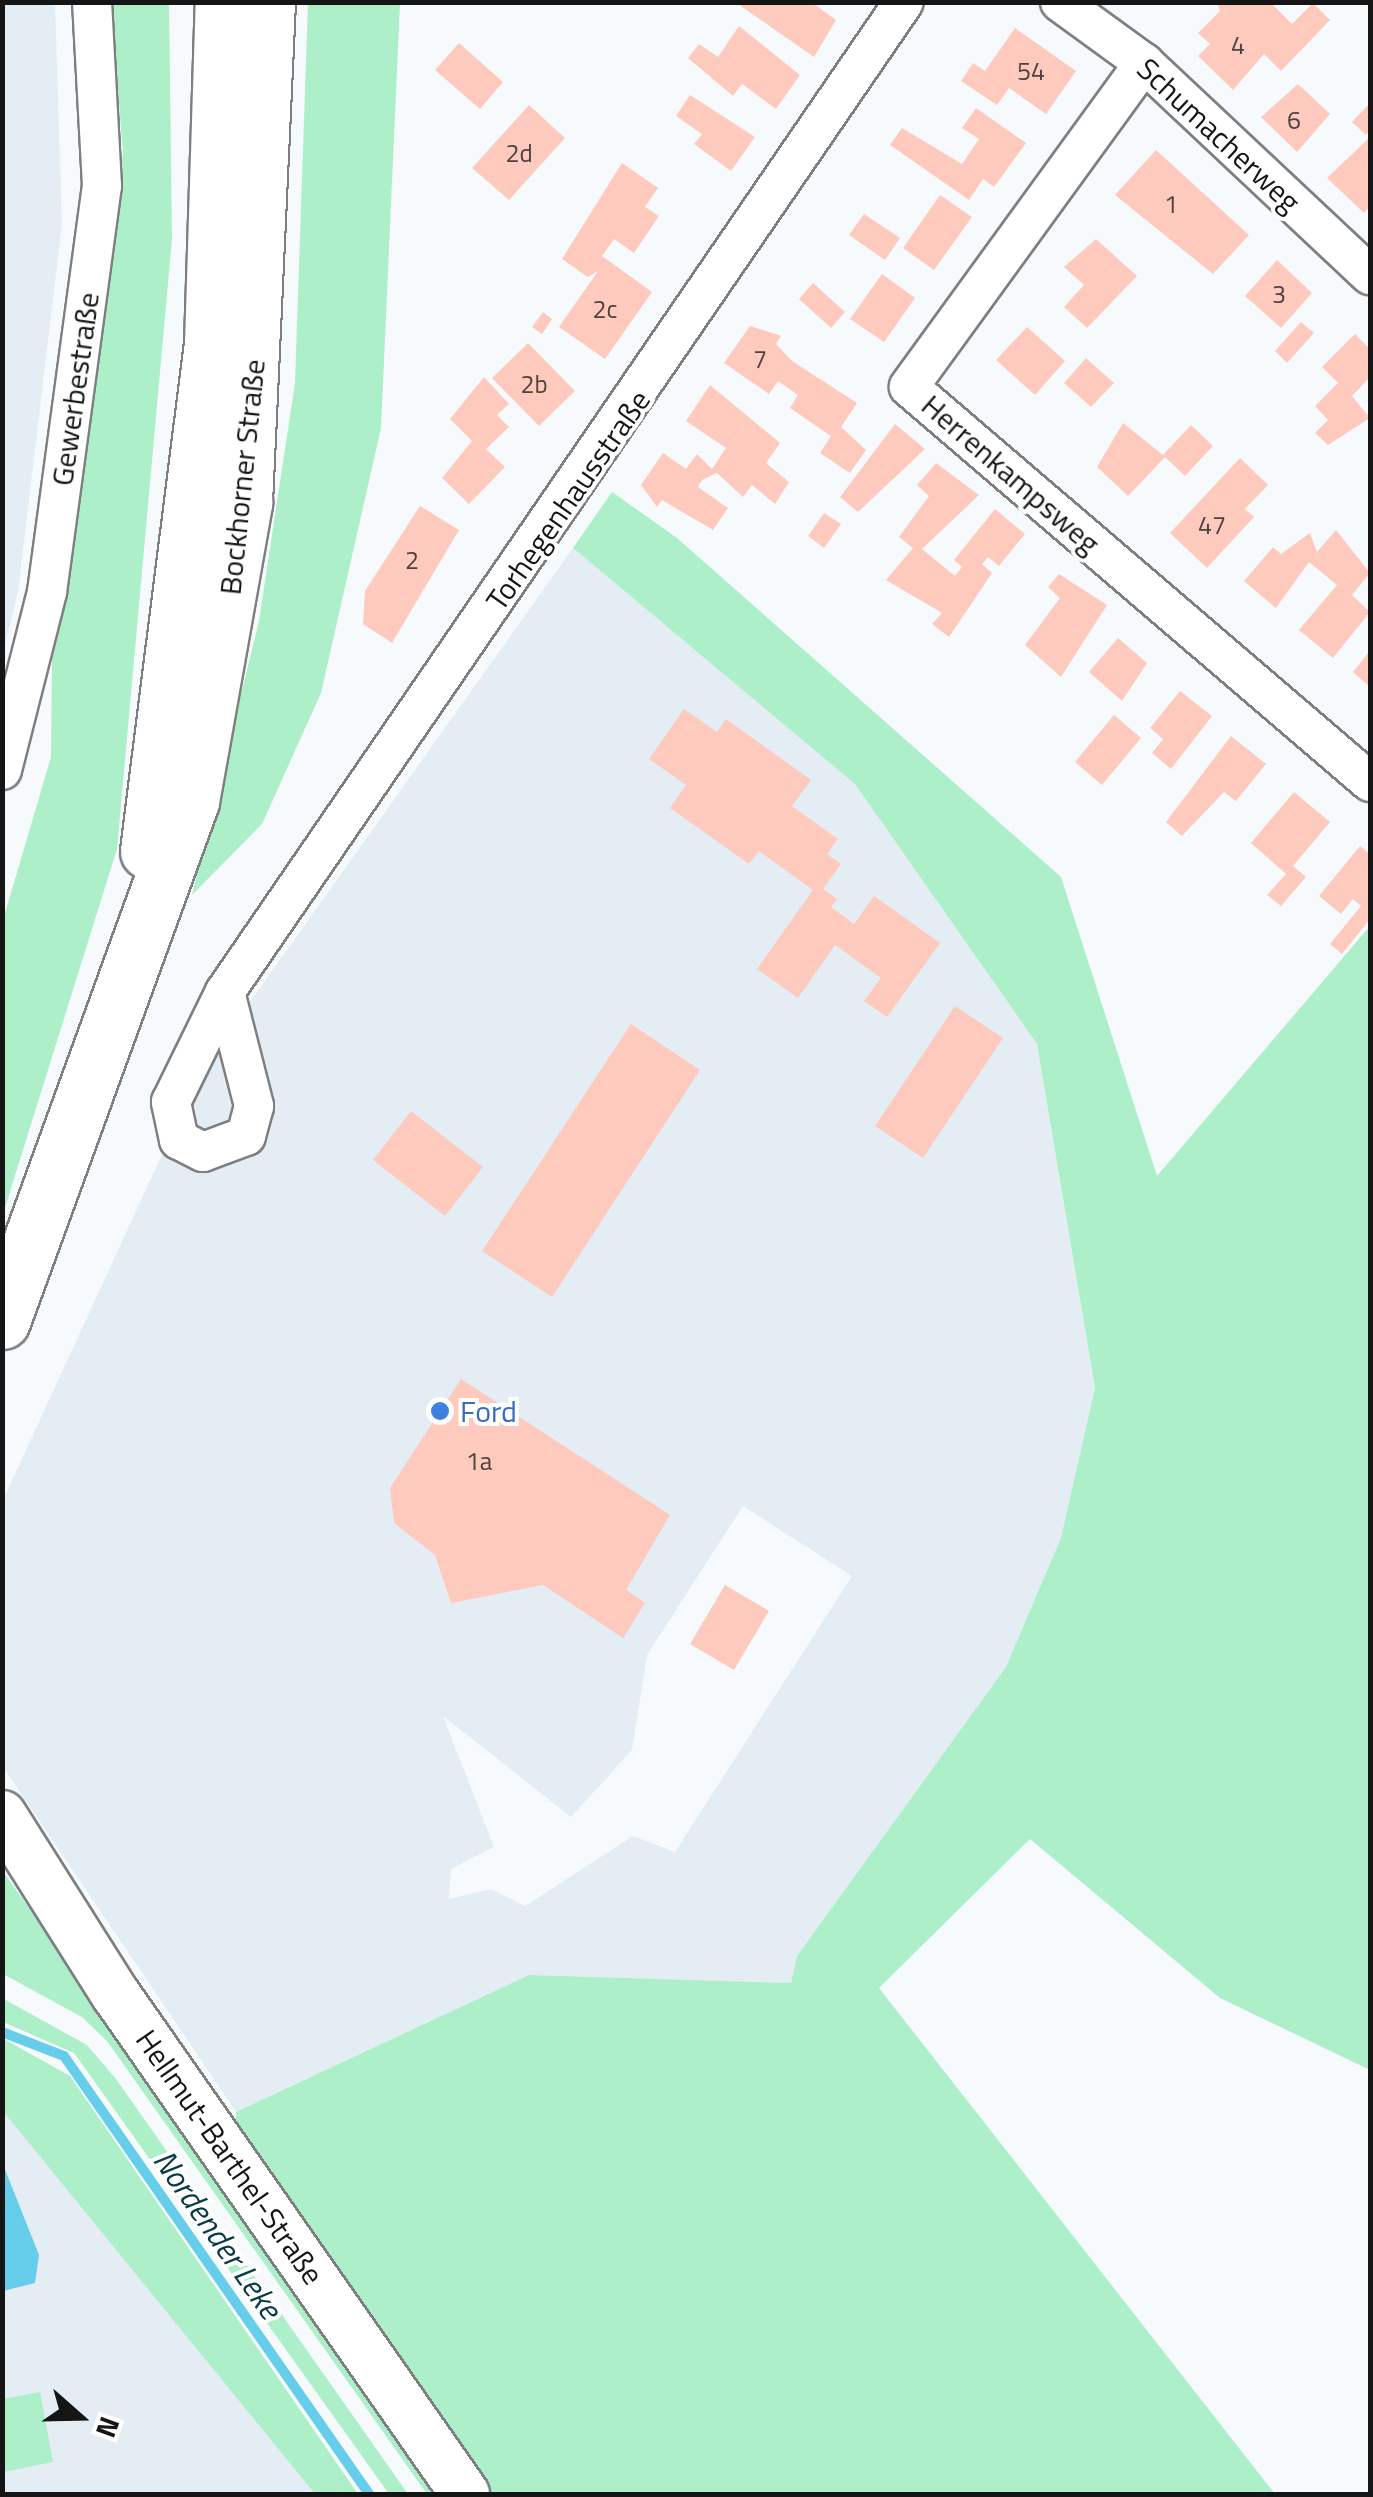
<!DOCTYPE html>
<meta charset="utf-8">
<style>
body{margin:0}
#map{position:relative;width:1373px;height:2497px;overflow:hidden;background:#f7fafc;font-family:"Titillium Web",sans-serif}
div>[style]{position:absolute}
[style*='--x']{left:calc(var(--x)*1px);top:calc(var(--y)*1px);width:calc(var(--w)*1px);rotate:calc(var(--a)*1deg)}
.built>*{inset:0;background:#e4edf3}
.green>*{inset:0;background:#acefc9}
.water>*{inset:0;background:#66ceea}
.stream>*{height:10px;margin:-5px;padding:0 5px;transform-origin:5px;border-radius:5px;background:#66ceea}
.building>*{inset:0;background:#fecabe}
.roads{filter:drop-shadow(2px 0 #7d7f81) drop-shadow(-2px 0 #7d7f81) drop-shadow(0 2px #7d7f81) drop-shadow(0 -2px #7d7f81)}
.minor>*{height:38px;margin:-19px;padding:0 19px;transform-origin:19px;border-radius:19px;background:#fff}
.tertiary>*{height:48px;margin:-24px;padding:0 24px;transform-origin:24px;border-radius:24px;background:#fff}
.primary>*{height:55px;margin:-27.5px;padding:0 27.5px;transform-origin:27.5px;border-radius:27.5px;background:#fff}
.dots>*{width:28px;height:28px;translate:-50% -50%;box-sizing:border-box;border:5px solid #fff;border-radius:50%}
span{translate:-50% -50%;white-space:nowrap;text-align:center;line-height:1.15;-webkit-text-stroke:8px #fff;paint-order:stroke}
.number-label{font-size:25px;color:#4f4240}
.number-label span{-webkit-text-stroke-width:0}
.street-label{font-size:30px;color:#151516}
.shop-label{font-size:30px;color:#366cbe}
.left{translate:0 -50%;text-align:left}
.water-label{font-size:32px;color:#073a45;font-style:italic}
.frame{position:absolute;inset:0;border:5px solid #151516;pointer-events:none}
.north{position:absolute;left:30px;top:2367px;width:100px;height:100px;-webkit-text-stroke:8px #fff;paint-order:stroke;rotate:110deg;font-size:28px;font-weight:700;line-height:40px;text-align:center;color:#151516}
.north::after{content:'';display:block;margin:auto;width:35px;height:45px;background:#151516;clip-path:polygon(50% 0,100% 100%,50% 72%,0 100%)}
</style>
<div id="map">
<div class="built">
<i style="clip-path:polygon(3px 2px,55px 3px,62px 224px,18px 592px,3px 653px)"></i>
<i style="clip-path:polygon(evenodd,573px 548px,855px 784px,1037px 1044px,1095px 1388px,1061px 1539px,1006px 1667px,797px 1956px,791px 1983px,529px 1975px,236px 2112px,3px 1767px,3px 1500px,200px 1072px,573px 548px,743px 1506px,852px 1576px,675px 1852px,633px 1836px,525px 1906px,491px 1889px,449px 1899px,451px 1869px,494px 1847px,443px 1716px,571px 1817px,632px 1750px,647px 1655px,743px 1506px)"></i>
<i style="clip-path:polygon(2px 2111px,23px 2127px,315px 2494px,3px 2494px)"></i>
</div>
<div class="green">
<i style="clip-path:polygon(111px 3px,169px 3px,172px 239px,117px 849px,3px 1214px,3px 920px,51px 757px,52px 658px,100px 353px,123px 153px)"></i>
<i style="clip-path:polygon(308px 3px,400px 3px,381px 428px,321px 693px,262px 824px,192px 895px,259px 621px,295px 383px)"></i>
<i style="clip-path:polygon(612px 492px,677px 538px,1061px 877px,1157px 1176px,1370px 926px,1370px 2070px,1220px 1998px,1030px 1839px,879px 1988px,1275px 2494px,491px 2494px,235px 2130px,236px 2112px,529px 1975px,791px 1983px,797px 1956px,1006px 1667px,1061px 1538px,1095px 1388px,1037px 1044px,855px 784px,573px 548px)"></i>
<i style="clip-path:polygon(2px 1870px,99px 2007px,437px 2494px,427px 2494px,107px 2041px,82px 2017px,3px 1974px)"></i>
<i style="clip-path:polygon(2px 1998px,87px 2045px,116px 2079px,408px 2494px,389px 2494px,74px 2053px,3px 2022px)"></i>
<i style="clip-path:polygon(2px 2038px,70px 2076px,358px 2494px,315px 2494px,3px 2111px)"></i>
<i style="clip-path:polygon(40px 2392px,53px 2462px,3px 2472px,3px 2399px)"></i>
</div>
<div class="water">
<i style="clip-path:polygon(2px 2162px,39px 2255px,35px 2283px,3px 2291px)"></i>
</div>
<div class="stream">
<i style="--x:2;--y:2032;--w:66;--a:21.2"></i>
<i style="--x:64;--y:2056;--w:534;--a:55.15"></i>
</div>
<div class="building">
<i style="clip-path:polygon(735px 2px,811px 2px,836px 20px,814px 57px)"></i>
<i style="clip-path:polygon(1217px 2px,1270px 2px,1292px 24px,1313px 3px,1330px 20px,1281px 71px,1264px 54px,1233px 90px,1198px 56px,1210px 44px,1198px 33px,1220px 11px)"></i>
<i style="clip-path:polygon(739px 26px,800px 75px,776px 109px,742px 84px,733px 96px,688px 58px,699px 44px,718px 57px)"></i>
<i style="clip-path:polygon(1015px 28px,1076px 71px,1046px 114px,1009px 88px,997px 105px,961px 81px,973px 63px,985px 71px)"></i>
<i style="clip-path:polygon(459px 43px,503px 82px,480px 109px,435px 70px)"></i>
<i style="clip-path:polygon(1298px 84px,1330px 114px,1297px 152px,1261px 117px)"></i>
<i style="clip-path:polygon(690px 95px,755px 137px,731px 171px,694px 144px,702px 134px,676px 116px)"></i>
<i style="clip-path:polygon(1370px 103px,1370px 130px,1366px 135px,1352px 122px)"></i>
<i style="clip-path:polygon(529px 105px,565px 138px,509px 200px,472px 168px)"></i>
<i style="clip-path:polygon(976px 108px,1026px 143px,994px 187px,983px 179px,969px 200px,890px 145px,902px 128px,962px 164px,979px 139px,962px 128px)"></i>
<i style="clip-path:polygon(1370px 137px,1370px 206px,1364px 213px,1327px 178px)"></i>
<i style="clip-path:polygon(1156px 150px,1249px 235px,1213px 274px,1115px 195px)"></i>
<i style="clip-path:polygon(622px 163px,658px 188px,645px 207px,659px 216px,634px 253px,614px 239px,602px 256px,652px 292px,605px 359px,559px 327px,598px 271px,588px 277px,562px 259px)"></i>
<i style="clip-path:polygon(940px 195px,972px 217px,934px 270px,903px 248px)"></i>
<i style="clip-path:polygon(864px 214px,900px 238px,885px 260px,849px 235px)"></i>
<i style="clip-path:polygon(1096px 239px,1137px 276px,1087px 328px,1064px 307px,1084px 285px,1064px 267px)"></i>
<i style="clip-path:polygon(1277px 260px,1312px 293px,1281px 328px,1245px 296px)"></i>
<i style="clip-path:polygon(882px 274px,915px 298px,884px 342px,850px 319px)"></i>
<i style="clip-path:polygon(813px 283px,845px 312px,831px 328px,799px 299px)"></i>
<i style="clip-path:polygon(543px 312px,552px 319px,542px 334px,532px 327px)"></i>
<i style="clip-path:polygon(1301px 322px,1314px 333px,1287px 363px,1275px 351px)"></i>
<i style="clip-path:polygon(750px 326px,781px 336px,776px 344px,792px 361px,857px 403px,841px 427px,866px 450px,850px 473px,820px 453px,831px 436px,790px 408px,798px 395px,778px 381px,769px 394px,724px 363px)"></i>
<i style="clip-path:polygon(1027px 327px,1065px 361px,1035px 395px,996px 360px)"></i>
<i style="clip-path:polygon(1355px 334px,1370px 349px,1370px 377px,1352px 396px,1370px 418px,1328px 445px,1315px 433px,1328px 420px,1315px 406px,1338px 383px,1322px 367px)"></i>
<i style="clip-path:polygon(528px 343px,575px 391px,539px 426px,492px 378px)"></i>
<i style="clip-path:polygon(1086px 358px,1114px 383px,1091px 407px,1064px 383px)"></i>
<i style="clip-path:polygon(484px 377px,509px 404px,497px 415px,509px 427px,486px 449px,505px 467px,469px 504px,442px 478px,472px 441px,450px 419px)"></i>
<i style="clip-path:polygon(710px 385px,780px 443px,766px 463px,789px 482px,775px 504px,752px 485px,743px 497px,717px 473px,702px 480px,698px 487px,728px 508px,713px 530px,662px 500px,657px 507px,641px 485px,663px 453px,686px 469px,697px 454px,712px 469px,726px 448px,686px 421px)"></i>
<i style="clip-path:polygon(1123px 423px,1163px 455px,1191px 425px,1213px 446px,1185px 476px,1165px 457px,1128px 496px,1097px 467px)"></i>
<i style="clip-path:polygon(895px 424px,925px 449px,858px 512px,840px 497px)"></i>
<i style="clip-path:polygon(1240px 458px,1268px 485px,1245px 509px,1254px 517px,1207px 568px,1170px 533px)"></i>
<i style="clip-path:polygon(936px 463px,979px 495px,922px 549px,955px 576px,962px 567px,954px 560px,995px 509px,1025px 534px,999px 566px,988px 557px,982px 564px,992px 573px,949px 637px,932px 624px,942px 613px,886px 580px,913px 548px,899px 537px,929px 496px,917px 485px)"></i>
<i style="clip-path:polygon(420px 506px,459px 530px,392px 643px,363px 624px,365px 591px)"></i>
<i style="clip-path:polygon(824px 513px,841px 524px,824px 548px,808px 536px)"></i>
<i style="clip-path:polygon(1336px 530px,1370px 573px,1352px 595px,1370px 612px,1333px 658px,1299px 630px,1337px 585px,1309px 562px,1276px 608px,1244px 581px,1273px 547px,1281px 554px,1310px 533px,1317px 552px)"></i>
<i style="clip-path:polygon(1059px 574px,1107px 605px,1061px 677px,1025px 645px,1060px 598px,1048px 587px)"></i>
<i style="clip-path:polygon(1118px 638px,1147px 663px,1122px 701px,1089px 672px)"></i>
<i style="clip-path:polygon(1370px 651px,1370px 687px,1353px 672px)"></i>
<i style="clip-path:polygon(1180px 691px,1212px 716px,1171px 769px,1152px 753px,1163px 739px,1150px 728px)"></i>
<i style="clip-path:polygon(684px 709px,717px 732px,726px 719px,811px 780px,792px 806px,838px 839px,827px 854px,841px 864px,823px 889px,837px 899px,831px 907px,854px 924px,874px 896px,940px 943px,887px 1017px,864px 1001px,881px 978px,835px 945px,798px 998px,757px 969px,813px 890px,759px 851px,749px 864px,670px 808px,686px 785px,649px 759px)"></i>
<i style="clip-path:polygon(1114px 715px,1141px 738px,1102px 785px,1075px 762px)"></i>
<i style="clip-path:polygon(1231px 736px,1266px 764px,1236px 801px,1224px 792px,1182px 836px,1166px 822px)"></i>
<i style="clip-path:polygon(1294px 792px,1330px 822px,1293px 866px,1306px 877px,1281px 906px,1267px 895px,1286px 874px,1251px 843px)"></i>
<i style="clip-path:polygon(1360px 846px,1370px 854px,1370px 919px,1342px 954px,1330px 944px,1361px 906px,1353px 899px,1341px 914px,1319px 896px)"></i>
<i style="clip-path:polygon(955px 1006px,1003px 1038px,923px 1158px,875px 1126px)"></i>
<i style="clip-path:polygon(631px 1024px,700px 1070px,552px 1297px,482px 1251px)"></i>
<i style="clip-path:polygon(411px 1111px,483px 1167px,445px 1216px,373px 1160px)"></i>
<i style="clip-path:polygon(461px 1379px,670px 1515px,626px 1590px,645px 1603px,623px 1638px,543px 1585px,451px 1603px,435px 1555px,394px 1523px,390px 1488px)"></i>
<i style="clip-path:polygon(725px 1585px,769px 1611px,734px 1670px,690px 1644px)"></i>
</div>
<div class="roads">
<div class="minor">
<i style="--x:1060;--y:2;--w:104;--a:36"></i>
<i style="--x:1144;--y:63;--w:310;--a:43.2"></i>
<i style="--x:1144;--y:63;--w:400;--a:126"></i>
<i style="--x:909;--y:387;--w:607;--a:40.59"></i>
<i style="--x:2;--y:770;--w:184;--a:-75.8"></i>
<i style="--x:47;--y:592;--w:410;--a:-82.3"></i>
<i style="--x:102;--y:186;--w:184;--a:-93.1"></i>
<i style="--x:225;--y:992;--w:118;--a:75.7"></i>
<i style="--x:254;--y:1106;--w:31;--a:105"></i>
<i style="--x:246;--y:1136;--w:46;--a:159.6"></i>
<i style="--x:203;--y:1152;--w:27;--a:-153"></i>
<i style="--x:179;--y:1140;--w:39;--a:-102"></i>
<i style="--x:171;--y:1102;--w:123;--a:-63.9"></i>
<i style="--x:225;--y:992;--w:1200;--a:-55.56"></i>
</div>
<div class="tertiary">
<i style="--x:2;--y:1815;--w:213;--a:57.7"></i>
<i style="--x:116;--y:1995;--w:609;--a:55.03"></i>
</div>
<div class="primary">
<i style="--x:148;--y:851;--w:511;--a:-82.81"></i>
<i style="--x:212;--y:344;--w:342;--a:-88.2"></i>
<i style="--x:2;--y:1321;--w:553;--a:-70.03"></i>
<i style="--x:191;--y:801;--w:304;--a:-79.9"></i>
<i style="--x:244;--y:502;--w:501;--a:-87.37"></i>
</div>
</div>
<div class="dots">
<i style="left:440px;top:1411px;background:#3f7fe0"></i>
</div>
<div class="number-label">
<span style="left:1238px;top:45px">4</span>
<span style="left:1031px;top:71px">54</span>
<span style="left:1294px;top:120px">6</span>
<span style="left:519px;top:153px">2d</span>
<span style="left:1171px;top:204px">1</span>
<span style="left:1279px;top:294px">3</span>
<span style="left:605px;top:309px">2c</span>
<span style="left:760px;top:359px">7</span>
<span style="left:534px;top:384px">2b</span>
<span style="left:1212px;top:525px">47</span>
<span style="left:412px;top:560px">2</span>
<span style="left:479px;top:1461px">1a</span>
</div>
<div class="street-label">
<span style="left:1219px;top:135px;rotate:43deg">Schumacherweg</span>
<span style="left:75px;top:389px;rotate:-82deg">Gewerbestraße</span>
<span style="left:1011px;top:474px;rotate:41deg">Herrenkampsweg</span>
<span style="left:242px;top:477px;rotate:-84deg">Bockhorner Straße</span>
<span style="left:568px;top:500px;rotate:-55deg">Torhegenhausstraße</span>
<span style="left:230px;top:2157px;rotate:55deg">Hellmut-Barthel-Straße</span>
</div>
<div class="shop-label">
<span class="left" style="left:460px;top:1411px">Ford</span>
</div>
<div class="water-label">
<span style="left:218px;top:2234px;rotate:55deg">Nordender Leke</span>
</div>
<div class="frame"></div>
<div class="north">N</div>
</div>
